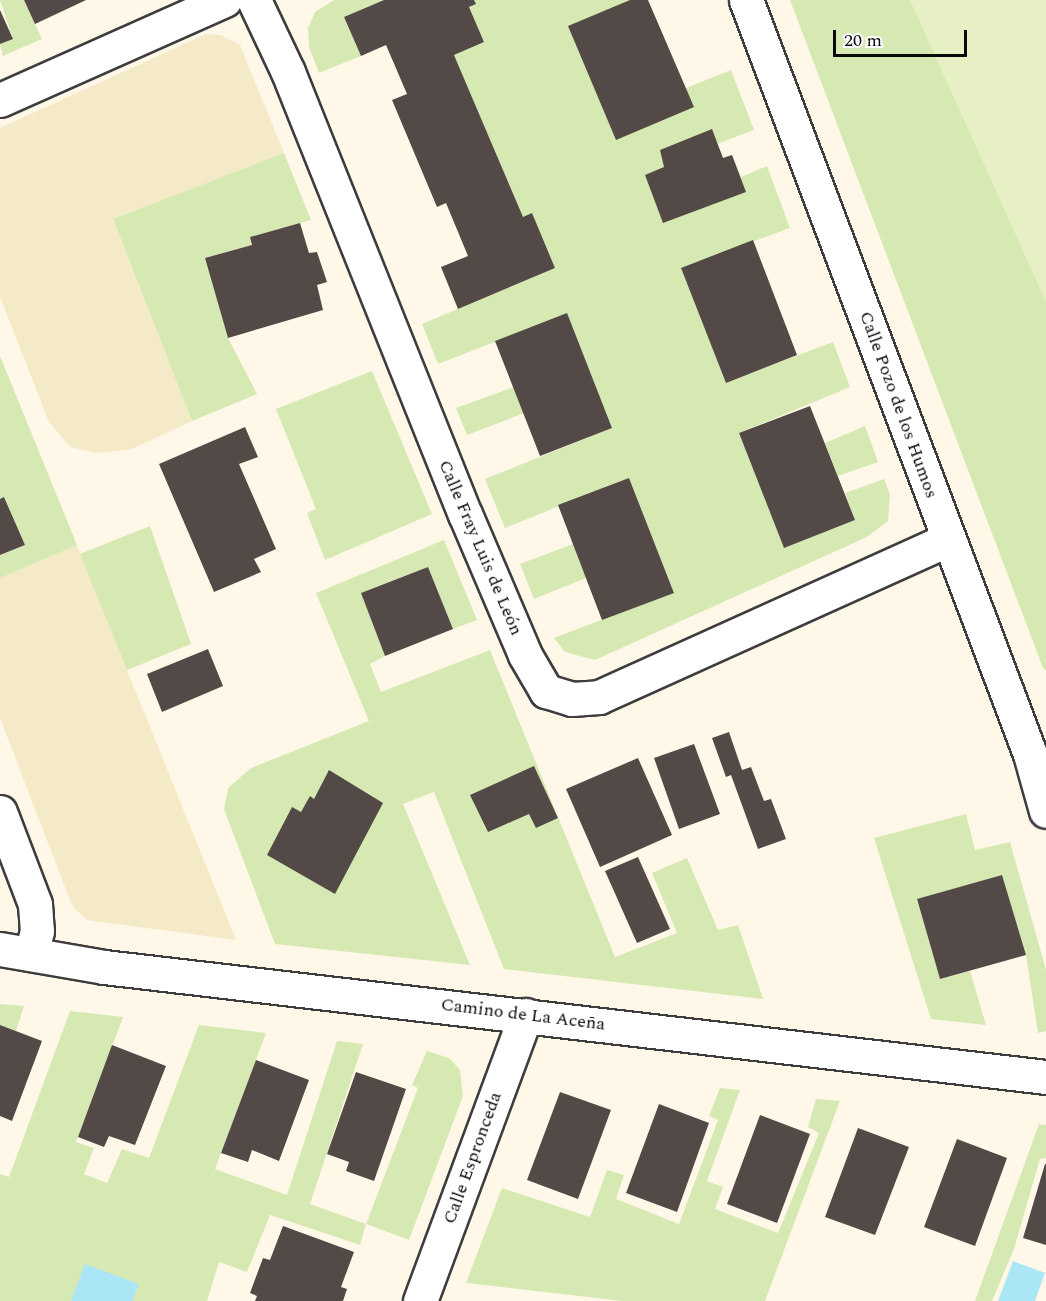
<!DOCTYPE html>
<meta charset="utf-8">
<style>
body{margin:0}
#map{position:relative;width:1046px;height:1301px;overflow:hidden;background:#fff7e8;font-family:Spectral,serif}
div>[style]{position:absolute}
[style*='--x']{left:calc(var(--x)*1px);top:calc(var(--y)*1px);width:calc(var(--w)*1px);rotate:calc(var(--a)*1deg)}
.farmland>*{inset:0;background:#f5eac8}
.green>*{inset:0;background:#d7e9b2}
.pitch>*{inset:0;background:#e7f0c4}
.water>*{inset:0;background:#abe6f7}
.building>*{inset:0;background:#534a47}
.roads{filter:drop-shadow(2px 0 #3d3d3d) drop-shadow(-2px 0 #3d3d3d) drop-shadow(0 2px #3d3d3d) drop-shadow(0 -2px #3d3d3d)}
.minor>*{height:33px;margin:-16.5px;padding:0 16.5px;transform-origin:16.5px;border-radius:16.5px;background:#fff}
span{translate:-50% -50%;white-space:nowrap;text-align:center;line-height:1.15;-webkit-text-stroke:6px #fff;paint-order:stroke}
.street-label{font-size:18px;color:#0a0a0a}
.scale{position:absolute;left:833px;top:30px;width:134px;height:27px;box-sizing:border-box;border:3px solid #0a0a0a;border-top:0;padding-left:8px;font-size:18px;line-height:21px;white-space:nowrap;color:#0a0a0a;-webkit-text-stroke:4px #fff;paint-order:stroke}
</style>
<div id="map">
<div class="farmland">
<i style="clip-path:polygon(206px 34px,221px 35px,240px 45px,284px 153px,113px 219px,192px 421px,132px 449px,98px 453px,70px 447px,49px 422px,0 297px,0 128px)"></i>
<i style="clip-path:polygon(77px 545px,127px 670px,236px 940px,87px 920px,74px 908px,66px 890px,0 718px,0 578px)"></i>
</div>
<div class="green">
<i style="clip-path:polygon(0 0,24px 0,42px 39px,3px 56px,0 44px,13px 39px)"></i>
<i style="clip-path:polygon(334px 0,384px 0,344px 17px,361px 56px,319px 73px,309px 47px,308px 28px,315px 12px)"></i>
<i style="clip-path:polygon(474px 0,630px 0,686px 88px,731px 70px,754px 130px,717px 144px,723px 158px,732px 155px,741px 177px,767px 166px,790px 228px,681px 268px,726px 382px,833px 342px,850px 387px,739px 433px,784px 548px,855px 520px,845px 493px,884px 479px,890px 494px,888px 521px,867px 537px,595px 660px,565px 652px,554px 638px,674px 592px,629px 478px,505px 528px,485px 479px,612px 428px,567px 314px,438px 364px,422px 324px,555px 268px,532px 214px,523px 217px,454px 55px,484px 42px,469px 7px,476px 4px)"></i>
<i style="clip-path:polygon(790px 0,1046px 0,1046px 671px,1043px 668px)"></i>
<i style="clip-path:polygon(284px 153px,311px 220px,250px 237px,252px 245px,205px 258px,228px 338px,257px 394px,192px 421px,113px 219px)"></i>
<i style="clip-path:polygon(0 356px,77px 545px,0 578px,0 555px,25px 545px,5px 498px,0 499px)"></i>
<i style="clip-path:polygon(372px 371px,432px 514px,325px 560px,307px 513px,316px 509px,276px 409px)"></i>
<i style="clip-path:polygon(514px 387px,524px 413px,467px 435px,456px 408px)"></i>
<i style="clip-path:polygon(865px 426px,878px 462px,838px 476px,825px 443px)"></i>
<i style="clip-path:polygon(150px 526px,191px 644px,127px 670px,80px 554px)"></i>
<i style="clip-path:polygon(444px 540px,477px 620px,453px 629px,428px 567px,361px 593px,385px 656px,370px 664px,381px 692px,490px 650px,615px 957px,677px 933px,652px 873px,687px 858px,718px 930px,738px 925px,763px 999px,504px 969px,434px 792px,403px 804px,470px 965px,275px 944px,224px 809px,228px 788px,251px 768px,369px 721px,316px 593px)"></i>
<i style="clip-path:polygon(573px 544px,586px 578px,534px 599px,520px 564px)"></i>
<i style="clip-path:polygon(966px 814px,975px 850px,1010px 842px,1046px 970px,1046px 1031px,1038px 1033px,1026px 955px,1002px 875px,917px 900px,940px 979px,970px 971px,986px 1025px,931px 1019px,874px 838px)"></i>
<i style="clip-path:polygon(0 1004px,24px 1006px,16px 1031px,0 1025px)"></i>
<i style="clip-path:polygon(70px 1011px,123px 1017px,76px 1142px,94px 1148px,84px 1174px,107px 1183px,122px 1149px,149px 1158px,199px 1025px,266px 1033px,215px 1169px,287px 1195px,337px 1041px,363px 1044px,310px 1204px,366px 1224px,418px 1088px,412px 1085px,427px 1051px,449px 1058px,460px 1070px,463px 1096px,409px 1240px,366px 1224px,360px 1245px,270px 1215px,247px 1272px,219px 1262px,207px 1301px,0 1301px,0 1174px,9px 1177px)"></i>
<i style="clip-path:polygon(720px 1088px,740px 1090px,707px 1181px,723px 1187px,715px 1209px,778px 1233px,819px 1133px,808px 1127px,816px 1099px,840px 1101px,765px 1301px,622px 1301px,466px 1283px,502px 1188px,590px 1217px,607px 1170px,624px 1175px,616px 1199px,679px 1224px,718px 1120px,709px 1116px)"></i>
<i style="clip-path:polygon(1039px 1124px,1046px 1125px,1046px 1158px,1040px 1159px,1014px 1249px,992px 1301px,975px 1301px)"></i>
</div>
<div class="pitch">
<i style="clip-path:polygon(910px 0,1046px 0,1046px 302px)"></i>
</div>
<div class="water">
<i style="clip-path:polygon(1013px 1261px,1045px 1273px,1035px 1301px,998px 1301px)"></i>
<i style="clip-path:polygon(85px 1264px,139px 1284px,132px 1301px,71px 1301px)"></i>
</div>
<div class="building">
<i style="clip-path:polygon(24px 0,86px 0,35px 24px)"></i>
<i style="clip-path:polygon(384px 0,474px 0,476px 4px,469px 7px,484px 42px,454px 55px,523px 217px,532px 213px,555px 268px,458px 309px,441px 267px,468px 256px,446px 203px,437px 207px,392px 100px,407px 94px,386px 45px,361px 56px,344px 17px)"></i>
<i style="clip-path:polygon(630px 0,648px 0,694px 107px,616px 140px,568px 26px)"></i>
<i style="clip-path:polygon(0 10px,13px 39px,0 44px)"></i>
<i style="clip-path:polygon(712px 129px,723px 158px,732px 155px,746px 192px,663px 223px,645px 175px,664px 167px,660px 150px)"></i>
<i style="clip-path:polygon(300px 223px,309px 253px,317px 252px,327px 282px,317px 285px,323px 310px,228px 338px,205px 258px,252px 245px,250px 237px)"></i>
<i style="clip-path:polygon(753px 240px,797px 355px,726px 383px,681px 268px)"></i>
<i style="clip-path:polygon(567px 313px,612px 428px,540px 456px,495px 341px)"></i>
<i style="clip-path:polygon(810px 406px,855px 520px,784px 548px,739px 433px)"></i>
<i style="clip-path:polygon(245px 427px,258px 457px,239px 464px,276px 549px,254px 559px,261px 572px,214px 592px,159px 464px)"></i>
<i style="clip-path:polygon(629px 478px,674px 593px,602px 620px,558px 505px)"></i>
<i style="clip-path:polygon(4px 497px,25px 545px,0 555px,0 499px)"></i>
<i style="clip-path:polygon(428px 567px,453px 629px,385px 656px,361px 593px)"></i>
<i style="clip-path:polygon(208px 649px,223px 686px,162px 712px,147px 674px)"></i>
<i style="clip-path:polygon(729px 732px,742px 770px,751px 767px,764px 801px,771px 799px,786px 839px,758px 849px,731px 775px,726px 777px,712px 738px)"></i>
<i style="clip-path:polygon(694px 744px,720px 814px,679px 829px,654px 758px)"></i>
<i style="clip-path:polygon(638px 758px,672px 835px,600px 867px,566px 789px)"></i>
<i style="clip-path:polygon(534px 766px,558px 818px,536px 828px,529px 814px,488px 832px,470px 795px)"></i>
<i style="clip-path:polygon(329px 770px,383px 803px,335px 894px,267px 855px,292px 807px,301px 812px,310px 796px,314px 799px)"></i>
<i style="clip-path:polygon(638px 857px,670px 929px,637px 943px,605px 871px)"></i>
<i style="clip-path:polygon(1002px 875px,1026px 955px,940px 979px,917px 899px)"></i>
<i style="clip-path:polygon(0 1025px,42px 1041px,12px 1121px,0 1116px)"></i>
<i style="clip-path:polygon(112px 1045px,166px 1066px,135px 1145px,109px 1136px,104px 1147px,78px 1137px)"></i>
<i style="clip-path:polygon(256px 1060px,309px 1080px,279px 1161px,252px 1150px,248px 1162px,221px 1153px)"></i>
<i style="clip-path:polygon(356px 1072px,406px 1089px,374px 1181px,346px 1171px,349px 1162px,327px 1154px)"></i>
<i style="clip-path:polygon(560px 1092px,611px 1110px,578px 1199px,527px 1180px)"></i>
<i style="clip-path:polygon(659px 1104px,709px 1123px,677px 1212px,626px 1193px)"></i>
<i style="clip-path:polygon(760px 1115px,810px 1134px,777px 1223px,727px 1204px)"></i>
<i style="clip-path:polygon(858px 1128px,909px 1147px,875px 1235px,825px 1217px)"></i>
<i style="clip-path:polygon(957px 1139px,1007px 1158px,975px 1246px,924px 1227px)"></i>
<i style="clip-path:polygon(1045px 1164px,1046px 1164px,1046px 1245px,1023px 1238px)"></i>
<i style="clip-path:polygon(283px 1226px,354px 1252px,341px 1287px,347px 1289px,343px 1301px,255px 1301px,257px 1296px,250px 1293px,263px 1258px,270px 1260px)"></i>
</div>
<div class="roads">
<div class="minor">
<i style="--x:254;--y:0;--w:80;--a:64.7"></i>
<i style="--x:288;--y:72;--w:476;--a:68.2"></i>
<i style="--x:465;--y:514;--w:153;--a:66.9"></i>
<i style="--x:525;--y:655;--w:42;--a:59.7"></i>
<i style="--x:546;--y:691;--w:27;--a:17"></i>
<i style="--x:572;--y:699;--w:27;--a:-4"></i>
<i style="--x:599;--y:697;--w:381;--a:-24.3"></i>
<i style="--x:746;--y:0;--w:806;--a:69.36"></i>
<i style="--x:1030;--y:754;--w:59;--a:74.3"></i>
<i style="--x:0;--y:100;--w:246;--a:-24"></i>
<i style="--x:0;--y:812;--w:98;--a:69.2"></i>
<i style="--x:35;--y:904;--w:27;--a:86"></i>
<i style="--x:37;--y:931;--w:24;--a:105"></i>
<i style="--x:0;--y:949;--w:106;--a:9.8"></i>
<i style="--x:104;--y:967;--w:948;--a:6.66"></i>
<i style="--x:420;--y:1301;--w:305;--a:-69.7"></i>
</div>
</div>
<div class="street-label">
<span style="left:898px;top:405px;rotate:70deg">Calle Pozo de los Humos</span>
<span style="left:480px;top:548px;rotate:67deg">Calle Fray Luis de León</span>
<span style="left:523px;top:1015px;rotate:7deg">Camino de La Aceña</span>
<span style="left:473px;top:1158px;rotate:-70deg">Calle Espronceda</span>
</div>
<div class="scale">20 m</div>
</div>
